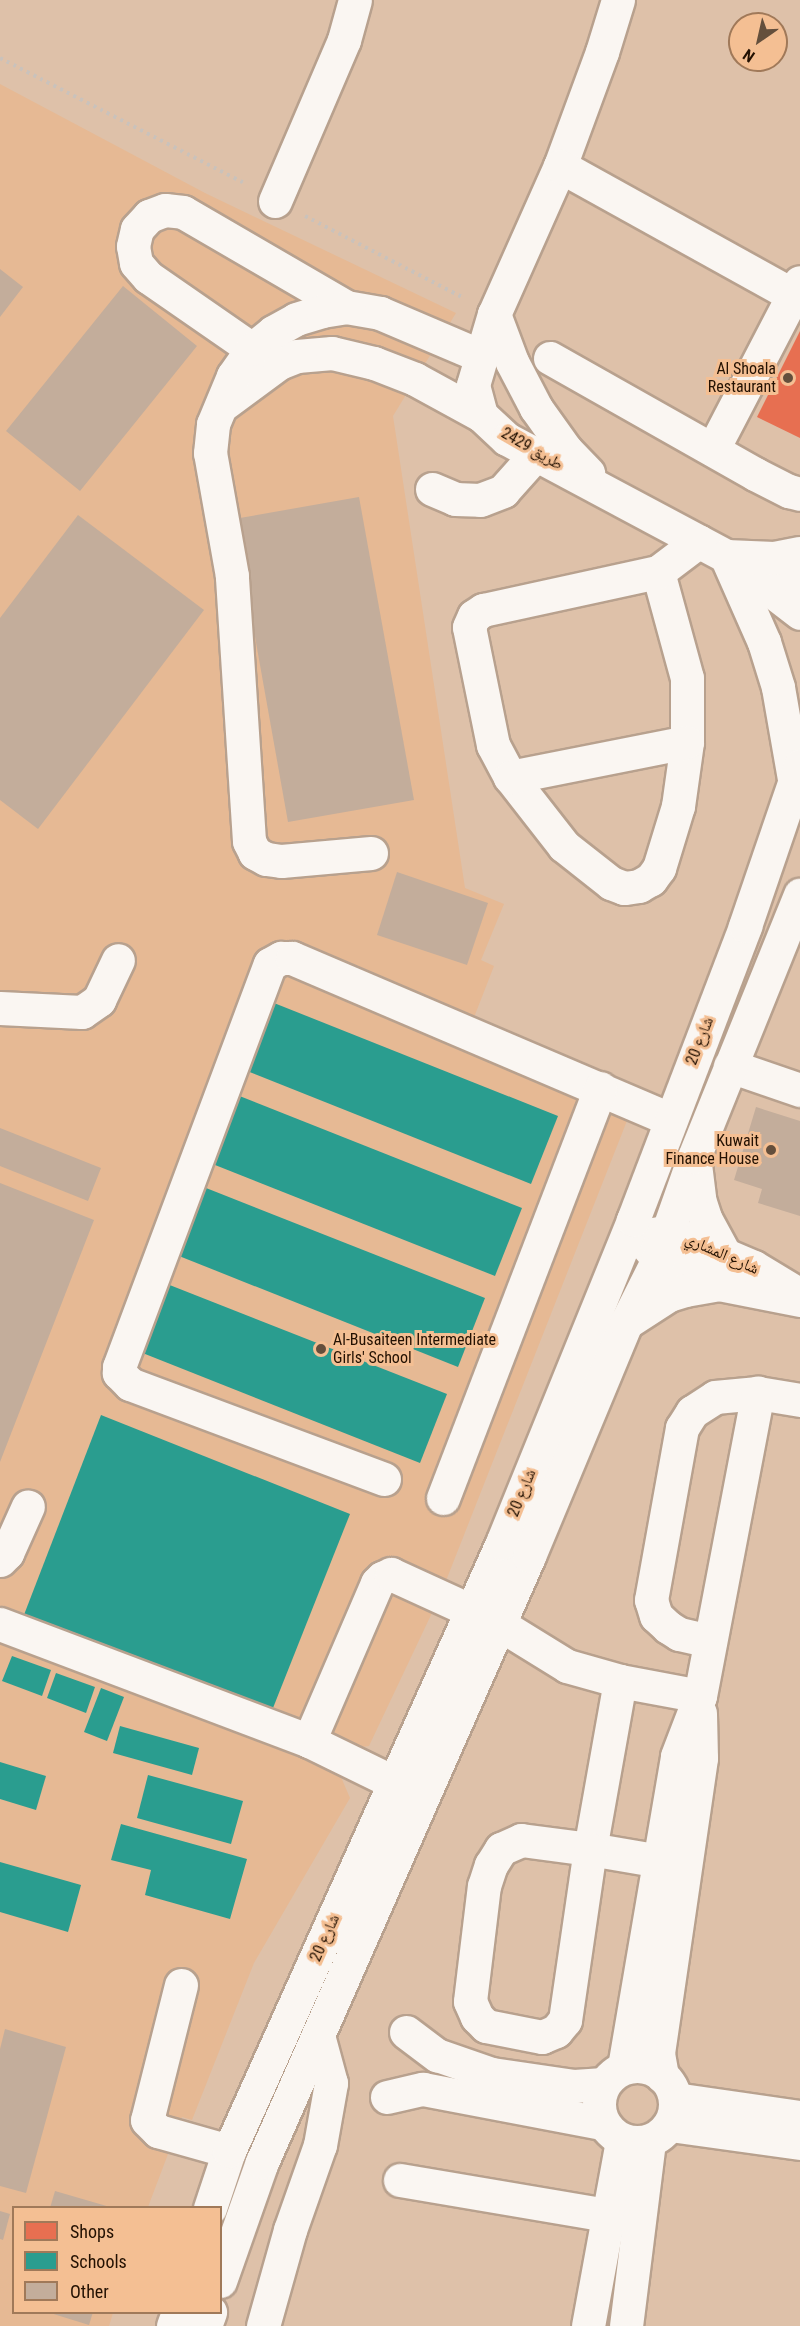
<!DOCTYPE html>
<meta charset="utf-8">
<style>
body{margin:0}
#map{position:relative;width:800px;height:2326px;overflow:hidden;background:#dec1a9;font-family:"Roboto Condensed","Noto Naskh Arabic",sans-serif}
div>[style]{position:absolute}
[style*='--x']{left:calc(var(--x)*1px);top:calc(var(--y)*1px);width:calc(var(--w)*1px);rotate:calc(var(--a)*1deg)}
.built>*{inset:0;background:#e6b994}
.shops>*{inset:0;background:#e76f51}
.schools>*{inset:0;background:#2a9d8f}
.building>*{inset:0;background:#c3ad9b}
.path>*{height:4px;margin-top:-2px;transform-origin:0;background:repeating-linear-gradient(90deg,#cac2bb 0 3px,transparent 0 7.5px)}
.roads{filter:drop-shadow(2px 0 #b8a18e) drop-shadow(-2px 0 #b8a18e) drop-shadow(0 2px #b8a18e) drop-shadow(0 -2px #b8a18e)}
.minor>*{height:33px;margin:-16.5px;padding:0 16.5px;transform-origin:16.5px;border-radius:16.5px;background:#faf6f2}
.minor>.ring{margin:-16.5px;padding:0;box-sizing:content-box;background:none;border:33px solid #faf6f2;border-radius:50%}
.major>*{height:33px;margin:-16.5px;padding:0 16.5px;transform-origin:16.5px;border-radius:16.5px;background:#faf6f2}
.dots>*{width:16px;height:16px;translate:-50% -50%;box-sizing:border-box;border:3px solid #f4bf93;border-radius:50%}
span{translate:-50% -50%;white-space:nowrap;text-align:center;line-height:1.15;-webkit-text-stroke:6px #f4bf93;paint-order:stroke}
.poi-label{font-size:16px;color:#231102}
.right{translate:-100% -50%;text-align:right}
.left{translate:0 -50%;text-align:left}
.street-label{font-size:16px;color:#231102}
.legend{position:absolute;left:12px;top:2206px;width:210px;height:108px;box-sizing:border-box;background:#f4bf93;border:2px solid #a07959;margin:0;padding:8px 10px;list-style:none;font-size:18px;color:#231102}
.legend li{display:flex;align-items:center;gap:12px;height:30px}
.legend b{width:30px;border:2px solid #a07959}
.north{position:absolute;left:728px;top:12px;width:60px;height:60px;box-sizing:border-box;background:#f4bf93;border:2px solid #a07959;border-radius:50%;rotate:214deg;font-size:16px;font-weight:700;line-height:24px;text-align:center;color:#231102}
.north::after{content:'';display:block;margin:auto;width:21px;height:27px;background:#644f3c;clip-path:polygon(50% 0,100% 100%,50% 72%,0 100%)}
</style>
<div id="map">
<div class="built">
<i style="clip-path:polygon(0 84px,205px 193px,456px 313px,393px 416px,465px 888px,504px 904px,481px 960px,494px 966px,473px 1020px,634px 1103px,440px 1596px,369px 1746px,354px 1748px,341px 1777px,350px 1798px,254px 1963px,192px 2120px,182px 2117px,148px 2207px,14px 2208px,14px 2312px,113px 2313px,109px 2326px,0 2326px)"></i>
</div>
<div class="shops">
<i style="clip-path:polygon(800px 331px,800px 438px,757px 417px)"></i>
</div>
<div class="schools">
<i style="clip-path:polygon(274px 1003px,558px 1116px,531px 1184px,247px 1071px)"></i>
<i style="clip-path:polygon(237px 1095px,522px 1208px,495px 1276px,210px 1163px)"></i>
<i style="clip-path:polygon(201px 1186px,485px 1298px,458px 1367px,174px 1254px)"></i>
<i style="clip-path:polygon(162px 1282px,447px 1394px,420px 1463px,135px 1350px)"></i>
<i style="clip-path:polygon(101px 1415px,350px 1514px,269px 1718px,22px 1620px)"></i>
<i style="clip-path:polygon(12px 1656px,51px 1670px,42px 1696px,2px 1681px)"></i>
<i style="clip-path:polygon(56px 1673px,95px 1687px,86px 1713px,47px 1698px)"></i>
<i style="clip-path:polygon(101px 1688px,124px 1697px,107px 1741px,84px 1732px)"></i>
<i style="clip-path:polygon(120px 1726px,199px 1748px,192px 1775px,113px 1753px)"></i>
<i style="clip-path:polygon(0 1762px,46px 1776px,36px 1810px,0 1799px)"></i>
<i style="clip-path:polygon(148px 1775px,243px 1801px,231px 1844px,137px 1818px)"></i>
<i style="clip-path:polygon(121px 1824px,247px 1859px,230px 1919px,145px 1895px,151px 1870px,111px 1860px)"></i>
<i style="clip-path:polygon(0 1862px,81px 1885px,68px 1932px,0 1912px)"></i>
</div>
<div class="building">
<i style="clip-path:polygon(0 269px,23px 287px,0 317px)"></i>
<i style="clip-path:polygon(123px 286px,197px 346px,80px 491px,6px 431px)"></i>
<i style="clip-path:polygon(359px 497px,414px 800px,288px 822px,234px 519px)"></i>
<i style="clip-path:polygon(78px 515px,204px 610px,38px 829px,0 800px,0 618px)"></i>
<i style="clip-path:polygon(397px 872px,488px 903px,467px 965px,377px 935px)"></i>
<i style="clip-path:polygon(756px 1107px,800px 1121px,800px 1216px,758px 1203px,762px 1189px,734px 1180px)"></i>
<i style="clip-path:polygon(0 1128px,101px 1168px,88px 1201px,0 1166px)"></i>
<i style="clip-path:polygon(0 1183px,94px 1220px,0 1462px)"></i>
<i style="clip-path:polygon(5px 2029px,66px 2047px,26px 2193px,0 2186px,0 2049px)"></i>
<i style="clip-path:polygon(55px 2191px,110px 2207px,109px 2208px,50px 2208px)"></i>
<i style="clip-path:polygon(0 2211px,10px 2214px,3px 2240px,0 2239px)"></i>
<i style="clip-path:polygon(47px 2312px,93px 2312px,89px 2325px)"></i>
</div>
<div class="path">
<i style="--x:0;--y:58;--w:276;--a:27.1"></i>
<i style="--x:305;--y:216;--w:179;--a:27.3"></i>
</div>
<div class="roads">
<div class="minor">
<i style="--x:618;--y:0;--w:54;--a:107.1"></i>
<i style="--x:602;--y:52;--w:121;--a:110.2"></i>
<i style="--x:560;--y:166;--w:162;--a:114"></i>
<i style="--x:494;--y:314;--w:74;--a:106.5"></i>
<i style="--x:473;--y:385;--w:31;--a:75"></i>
<i style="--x:481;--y:415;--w:35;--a:43"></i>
<i style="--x:507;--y:439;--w:248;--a:28.1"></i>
<i style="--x:726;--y:556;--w:93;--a:37.6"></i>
<i style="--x:560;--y:166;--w:266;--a:29"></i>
<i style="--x:275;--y:201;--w:175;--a:-66.8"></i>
<i style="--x:344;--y:40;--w:41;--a:-74.6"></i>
<i style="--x:494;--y:314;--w:51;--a:69.4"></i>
<i style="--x:512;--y:362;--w:52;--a:62.4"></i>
<i style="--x:536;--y:408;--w:52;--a:54.5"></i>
<i style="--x:566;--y:450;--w:32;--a:46"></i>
<i style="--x:252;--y:349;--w:126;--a:-145.3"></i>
<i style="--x:148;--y:277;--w:18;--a:-131"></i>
<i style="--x:136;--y:263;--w:17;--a:-100"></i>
<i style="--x:133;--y:246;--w:17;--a:-77"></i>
<i style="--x:137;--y:229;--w:18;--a:-47"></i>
<i style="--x:149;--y:216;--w:17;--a:-21"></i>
<i style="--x:165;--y:210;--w:18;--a:6"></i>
<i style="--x:183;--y:212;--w:189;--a:30.2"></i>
<i style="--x:550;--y:358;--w:236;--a:29.5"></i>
<i style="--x:755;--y:474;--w:38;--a:27"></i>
<i style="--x:789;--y:491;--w:11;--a:15"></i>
<i style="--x:225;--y:403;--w:67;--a:-36.5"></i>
<i style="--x:279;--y:363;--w:19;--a:-21"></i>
<i style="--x:297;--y:356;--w:35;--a:-5"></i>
<i style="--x:332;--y:353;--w:43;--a:13.4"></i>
<i style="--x:374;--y:363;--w:44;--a:21.3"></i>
<i style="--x:415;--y:379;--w:75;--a:28.6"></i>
<i style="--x:713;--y:449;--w:188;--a:-62.5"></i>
<i style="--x:432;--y:489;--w:25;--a:23"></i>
<i style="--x:455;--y:499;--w:25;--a:2"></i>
<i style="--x:480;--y:500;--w:25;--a:-21"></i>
<i style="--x:503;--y:491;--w:50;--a:-48.3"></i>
<i style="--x:742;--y:561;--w:60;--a:15.4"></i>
<i style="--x:658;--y:572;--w:110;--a:74.7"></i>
<i style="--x:687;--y:678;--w:64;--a:90"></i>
<i style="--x:687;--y:742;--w:65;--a:98"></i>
<i style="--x:678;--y:806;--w:65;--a:107"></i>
<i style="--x:659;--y:868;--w:14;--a:126"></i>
<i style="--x:651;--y:879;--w:14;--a:150"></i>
<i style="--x:639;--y:886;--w:15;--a:172"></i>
<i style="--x:624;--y:888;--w:14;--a:-159"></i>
<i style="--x:611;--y:883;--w:60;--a:-141.8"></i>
<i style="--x:564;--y:846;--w:88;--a:-128"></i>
<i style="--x:510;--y:777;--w:36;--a:-118"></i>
<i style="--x:493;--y:745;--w:120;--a:-101.5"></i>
<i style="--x:469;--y:627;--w:12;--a:-66"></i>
<i style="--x:474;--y:616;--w:11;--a:-34"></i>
<i style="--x:483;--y:610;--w:179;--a:-12.3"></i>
<i style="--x:658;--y:572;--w:51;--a:-37.1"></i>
<i style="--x:510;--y:777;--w:180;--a:-11.2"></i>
<i style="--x:371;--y:853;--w:90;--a:174.9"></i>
<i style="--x:281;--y:861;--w:15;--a:-172"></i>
<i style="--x:266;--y:859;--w:13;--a:-151"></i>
<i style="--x:255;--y:853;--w:13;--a:-117"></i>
<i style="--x:249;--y:841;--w:266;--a:-93.7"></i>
<i style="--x:232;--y:576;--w:125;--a:-100.1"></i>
<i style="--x:210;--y:453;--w:29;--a:-84"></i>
<i style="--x:213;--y:424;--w:52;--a:-67.4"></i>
<i style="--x:233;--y:376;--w:33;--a:-55"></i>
<i style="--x:252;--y:349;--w:27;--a:-39"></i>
<i style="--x:273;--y:332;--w:26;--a:-29"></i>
<i style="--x:296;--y:319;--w:27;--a:-17"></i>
<i style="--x:322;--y:311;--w:24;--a:-9"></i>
<i style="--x:346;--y:307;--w:35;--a:10"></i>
<i style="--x:380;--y:313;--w:110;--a:23.1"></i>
<i style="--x:0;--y:1008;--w:82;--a:2.8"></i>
<i style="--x:82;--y:1012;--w:21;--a:-35"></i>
<i style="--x:99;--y:1000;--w:44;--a:-64.6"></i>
<i style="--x:730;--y:1066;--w:74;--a:18.9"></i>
<i style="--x:633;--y:1220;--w:18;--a:68"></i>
<i style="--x:640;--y:1237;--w:28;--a:51"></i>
<i style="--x:658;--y:1259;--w:66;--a:22.3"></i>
<i style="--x:719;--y:1284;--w:83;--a:11.2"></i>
<i style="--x:642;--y:1236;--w:27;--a:-10"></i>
<i style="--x:669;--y:1231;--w:92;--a:23"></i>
<i style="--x:754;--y:1267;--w:44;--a:31.2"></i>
<i style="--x:384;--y:1479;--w:271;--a:-159.5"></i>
<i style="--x:130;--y:1384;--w:16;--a:-135"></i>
<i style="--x:119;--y:1373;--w:6;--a:-90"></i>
<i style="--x:119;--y:1367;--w:430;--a:-69.5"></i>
<i style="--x:270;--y:964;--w:13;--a:-29"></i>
<i style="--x:281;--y:958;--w:11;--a:0"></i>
<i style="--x:292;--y:958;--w:411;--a:23.1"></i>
<i style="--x:443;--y:1498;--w:439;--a:-69"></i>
<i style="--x:0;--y:1560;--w:10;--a:-45"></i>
<i style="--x:7;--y:1553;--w:51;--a:-65.9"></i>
<i style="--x:0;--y:1624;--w:330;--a:20.7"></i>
<i style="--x:309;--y:1741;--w:96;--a:26"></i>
<i style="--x:499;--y:1624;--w:80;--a:31.7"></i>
<i style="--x:567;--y:1666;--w:55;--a:15.8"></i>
<i style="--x:620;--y:1681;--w:81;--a:10.6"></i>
<i style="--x:710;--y:1641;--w:32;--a:-167"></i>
<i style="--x:679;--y:1634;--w:13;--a:-148"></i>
<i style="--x:668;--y:1627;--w:16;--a:-137"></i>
<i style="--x:656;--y:1616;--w:17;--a:-107"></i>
<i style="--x:651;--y:1600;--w:175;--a:-79.8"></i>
<i style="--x:682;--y:1428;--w:19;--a:-58"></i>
<i style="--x:692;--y:1412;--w:27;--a:-33"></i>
<i style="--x:715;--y:1397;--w:43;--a:-5.3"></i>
<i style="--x:758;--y:1393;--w:43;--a:9.5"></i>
<i style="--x:620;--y:1681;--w:171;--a:100.1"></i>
<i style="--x:590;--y:1849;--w:89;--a:9.7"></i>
<i style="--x:309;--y:1741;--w:172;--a:-66.7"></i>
<i style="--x:377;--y:1583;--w:7;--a:-45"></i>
<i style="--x:382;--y:1578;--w:10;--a:-24"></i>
<i style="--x:391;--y:1574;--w:89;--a:24.6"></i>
<i style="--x:521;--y:1840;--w:70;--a:7.4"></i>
<i style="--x:590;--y:1849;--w:173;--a:98.3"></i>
<i style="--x:565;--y:2020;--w:14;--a:129"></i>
<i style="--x:556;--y:2031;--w:15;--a:157"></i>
<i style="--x:542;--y:2037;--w:57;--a:-168.9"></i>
<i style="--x:486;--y:2026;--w:13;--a:-135"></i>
<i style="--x:477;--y:2017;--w:17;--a:-114"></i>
<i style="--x:470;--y:2001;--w:116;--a:-83.1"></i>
<i style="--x:484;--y:1886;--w:22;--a:-72"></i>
<i style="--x:491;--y:1865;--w:19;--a:-58"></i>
<i style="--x:501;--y:1849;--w:22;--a:-24"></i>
<i style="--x:181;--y:1985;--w:139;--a:104.1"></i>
<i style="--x:147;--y:2120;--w:16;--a:45"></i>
<i style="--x:158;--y:2131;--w:74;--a:15.7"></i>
<i style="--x:406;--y:2032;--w:39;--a:37"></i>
<i style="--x:437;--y:2055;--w:58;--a:19.1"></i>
<i style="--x:492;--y:2074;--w:83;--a:8.3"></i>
<i style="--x:574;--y:2086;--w:30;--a:-4"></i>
<i class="ring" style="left:599px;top:2066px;width:43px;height:43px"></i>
<i style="--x:624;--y:2067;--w:315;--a:-80.3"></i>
<i style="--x:677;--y:1756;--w:64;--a:-69"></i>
<i style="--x:700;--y:1696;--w:309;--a:-79.2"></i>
<i style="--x:662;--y:2076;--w:23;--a:-100"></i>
<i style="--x:658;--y:2053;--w:298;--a:-81.7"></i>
<i style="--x:701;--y:1758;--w:45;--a:-91.3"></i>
<i style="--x:387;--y:2097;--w:37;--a:-13"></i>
<i style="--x:423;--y:2089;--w:182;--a:10.8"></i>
<i style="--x:675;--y:2099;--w:126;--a:8.2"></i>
<i style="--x:670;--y:2125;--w:131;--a:7.9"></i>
<i style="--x:400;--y:2180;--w:211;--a:9.6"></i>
<i style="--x:263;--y:2326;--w:100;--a:-74.3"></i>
<i style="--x:290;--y:2230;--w:90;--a:-70.6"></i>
<i style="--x:320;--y:2145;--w:63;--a:-79.9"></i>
<i style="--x:331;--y:2083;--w:50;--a:-105.2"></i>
<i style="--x:588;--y:2326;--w:189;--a:-79.6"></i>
<i style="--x:626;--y:2326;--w:186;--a:-82.9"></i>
</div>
<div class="major">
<i style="--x:794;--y:779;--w:93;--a:-99.9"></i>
<i style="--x:778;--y:687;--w:47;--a:-107.3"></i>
<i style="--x:764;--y:642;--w:94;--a:-113.8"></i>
<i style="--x:726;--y:556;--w:48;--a:2.4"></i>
<i style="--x:774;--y:558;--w:26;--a:-11"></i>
<i style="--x:695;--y:1164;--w:35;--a:83"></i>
<i style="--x:699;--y:1199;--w:20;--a:72"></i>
<i style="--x:705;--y:1218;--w:42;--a:61.6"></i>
<i style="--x:627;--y:1322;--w:50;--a:-32.7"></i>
<i style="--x:669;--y:1295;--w:17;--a:-17"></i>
<i style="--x:685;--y:1290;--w:35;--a:-10"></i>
<i style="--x:210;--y:2208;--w:60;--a:-71.6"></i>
<i style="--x:229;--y:2151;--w:666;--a:-65.82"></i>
<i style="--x:502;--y:1543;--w:349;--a:-67.9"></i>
<i style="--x:633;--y:1220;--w:315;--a:-69.1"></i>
<i style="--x:745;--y:926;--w:170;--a:-71.1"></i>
<i style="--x:220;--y:2281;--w:126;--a:-70.6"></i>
<i style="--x:262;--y:2162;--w:662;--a:-66.22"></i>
<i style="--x:529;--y:1556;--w:252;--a:-67.4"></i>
<i style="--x:626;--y:1323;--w:72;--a:-63.4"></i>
<i style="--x:658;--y:1259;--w:108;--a:-70.6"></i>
<i style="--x:694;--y:1157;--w:283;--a:-68"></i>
<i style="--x:173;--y:2326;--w:15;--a:-70"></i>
<i style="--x:205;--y:2326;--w:15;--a:-70"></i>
</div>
</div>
<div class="dots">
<i style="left:788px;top:378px;background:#644f3c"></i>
<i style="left:771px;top:1150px;background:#644f3c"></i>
<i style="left:321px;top:1349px;background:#644f3c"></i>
</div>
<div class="poi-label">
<span class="right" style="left:776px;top:378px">Al Shoala<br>Restaurant</span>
<span class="right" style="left:759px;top:1150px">Kuwait<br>Finance House</span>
<span class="left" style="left:333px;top:1349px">Al-Busaiteen Intermediate<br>Girls' School</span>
</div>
<div class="street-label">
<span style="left:532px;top:449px;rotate:30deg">طريق 2429</span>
<span style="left:700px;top:1041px;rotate:-69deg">شارع 20</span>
<span style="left:722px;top:1254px;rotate:24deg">شارع المشاري</span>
<span style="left:522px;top:1493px;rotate:-68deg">شارع 20</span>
<span style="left:325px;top:1938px;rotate:-66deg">شارع 20</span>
</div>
<ul class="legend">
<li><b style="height:16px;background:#e76f51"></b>Shops</li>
<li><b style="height:16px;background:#2a9d8f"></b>Schools</li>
<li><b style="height:16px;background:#c3ad9b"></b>Other</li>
</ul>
<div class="north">N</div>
</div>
